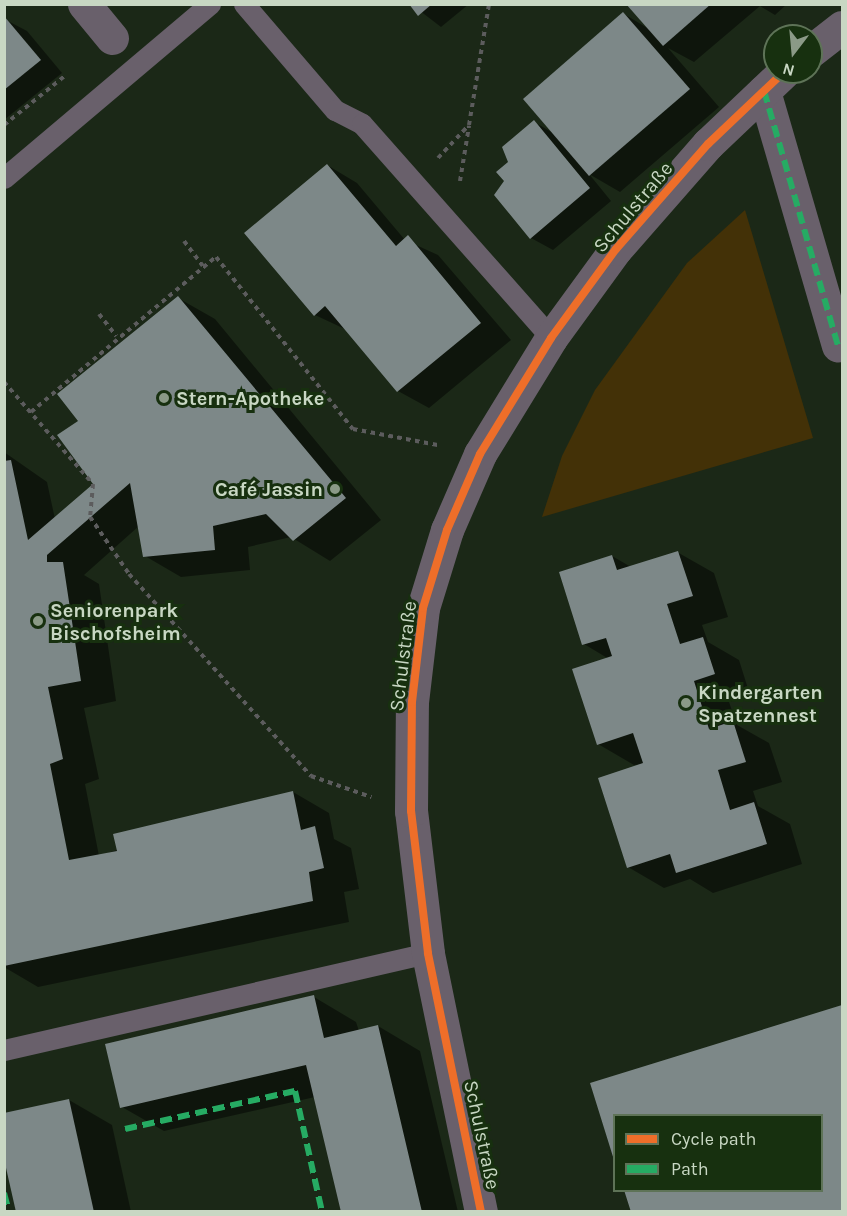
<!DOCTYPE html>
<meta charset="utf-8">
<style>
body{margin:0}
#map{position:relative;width:847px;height:1216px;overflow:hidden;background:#1b2817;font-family:Karla,sans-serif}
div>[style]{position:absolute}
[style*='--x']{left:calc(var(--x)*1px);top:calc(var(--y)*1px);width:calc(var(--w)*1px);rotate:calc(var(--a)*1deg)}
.green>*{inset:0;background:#433107}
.shadow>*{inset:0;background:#0007}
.building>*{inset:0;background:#7d8888}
.path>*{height:4px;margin-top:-2px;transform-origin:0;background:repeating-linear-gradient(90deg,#5c5c5d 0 4.5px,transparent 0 9px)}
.lane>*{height:21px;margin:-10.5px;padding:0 10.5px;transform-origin:10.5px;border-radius:10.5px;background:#69606b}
.street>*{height:33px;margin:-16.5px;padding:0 16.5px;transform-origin:16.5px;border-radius:16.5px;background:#69606b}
.quiet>*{height:6px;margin-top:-3px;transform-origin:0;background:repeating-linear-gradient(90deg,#26ab63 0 12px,transparent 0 18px)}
.cycleway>*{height:8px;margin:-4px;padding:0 4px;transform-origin:4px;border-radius:4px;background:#ee6e29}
.dots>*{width:16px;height:16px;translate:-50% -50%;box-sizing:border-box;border:3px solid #17300f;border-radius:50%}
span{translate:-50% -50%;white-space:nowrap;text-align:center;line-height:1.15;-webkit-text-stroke:6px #17300f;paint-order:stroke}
.street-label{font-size:20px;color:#c8d7c3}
.poi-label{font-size:20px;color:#c8d7c3;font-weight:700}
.left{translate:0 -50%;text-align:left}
.right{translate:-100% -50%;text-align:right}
.frame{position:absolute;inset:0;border:6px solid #c8d7c3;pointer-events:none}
.legend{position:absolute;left:613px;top:1114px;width:210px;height:78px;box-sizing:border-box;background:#17300f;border:2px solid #5e7357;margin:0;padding:8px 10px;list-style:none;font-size:18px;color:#c8d7c3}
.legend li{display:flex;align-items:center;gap:12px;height:30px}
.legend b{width:30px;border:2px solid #5e7357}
.north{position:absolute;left:763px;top:24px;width:60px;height:60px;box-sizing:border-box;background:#17300f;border:2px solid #5e7357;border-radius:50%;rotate:196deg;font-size:16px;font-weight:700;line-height:24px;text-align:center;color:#c8d7c3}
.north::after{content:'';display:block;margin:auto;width:21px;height:27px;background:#8b9a87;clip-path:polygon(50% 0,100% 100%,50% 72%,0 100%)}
</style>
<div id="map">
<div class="green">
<i style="clip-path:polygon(745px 210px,813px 438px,542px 517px,562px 456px,595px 390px,687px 263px)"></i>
</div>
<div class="shadow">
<i style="clip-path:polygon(411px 4px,469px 4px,441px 27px)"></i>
<i style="clip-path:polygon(628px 4px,787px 4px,775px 15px,760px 6px,694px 62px,668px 48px,719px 107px,620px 192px,589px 174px,611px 201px,553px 250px,531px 238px,506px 181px,510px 162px,534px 122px,555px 134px,624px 14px,649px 29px)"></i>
<i style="clip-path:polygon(4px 19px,27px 31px,62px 73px,4px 120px)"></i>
<i style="clip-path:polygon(327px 165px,357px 183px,405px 240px,438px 255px,511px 340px,429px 408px,398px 391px,347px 330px,315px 315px)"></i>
<i style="clip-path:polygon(178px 298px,215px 319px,381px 520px,330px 561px,291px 537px,248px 547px,250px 570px,181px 577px,145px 556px,139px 526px,84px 575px,99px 584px,116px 701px,84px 708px,99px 779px,85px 784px,99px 856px,293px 792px,329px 813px,334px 839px,351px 848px,359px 889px,344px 892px,349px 922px,38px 987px,4px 967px,4px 452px,47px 482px,55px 519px,95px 484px,80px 421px)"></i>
<i style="clip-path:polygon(677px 552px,714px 573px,728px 617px,702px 625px,708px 642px,739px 660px,750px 695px,729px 702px,737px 725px,769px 743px,782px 782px,753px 791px,758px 806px,790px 824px,802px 864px,713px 893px,690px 879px,664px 888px,628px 867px,645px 764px,634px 765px,598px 744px,609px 659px,584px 644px,612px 556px,631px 567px)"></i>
<i style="clip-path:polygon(314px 997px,356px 1022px,359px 1031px,378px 1026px,420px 1051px,458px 1212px,342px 1212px,315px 1097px,164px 1131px,122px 1107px)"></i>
<i style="clip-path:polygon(842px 1006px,842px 1212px,632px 1212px,822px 1190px,822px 1116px,614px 1116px,614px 1156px,591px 1084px)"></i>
<i style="clip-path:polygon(69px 1100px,112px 1125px,131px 1212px,18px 1212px)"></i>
</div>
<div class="building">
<i style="clip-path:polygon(409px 4px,432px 4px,418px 16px)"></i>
<i style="clip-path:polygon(626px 4px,711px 4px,663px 46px)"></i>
<i style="clip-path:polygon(623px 12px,690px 89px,589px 176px,523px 99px)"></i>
<i style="clip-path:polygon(4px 16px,41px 60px,4px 90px)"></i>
<i style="clip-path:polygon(534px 120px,590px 188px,530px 239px,494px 195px,504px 181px,496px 172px,508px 162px,502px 147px)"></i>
<i style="clip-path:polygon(327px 164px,396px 246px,408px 235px,481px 323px,397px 392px,325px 306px,314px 316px,244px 233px)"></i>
<i style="clip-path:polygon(178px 296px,346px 498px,293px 541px,266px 514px,213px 526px,215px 550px,143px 557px,130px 483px,47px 555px,47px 562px,63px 562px,81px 681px,48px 687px,63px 759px,50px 764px,69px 860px,117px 851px,113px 834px,293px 791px,301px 830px,315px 826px,324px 868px,309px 872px,313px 901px,4px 966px,4px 461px,11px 460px,28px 540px,93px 484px,57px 435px,78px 421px,57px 394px)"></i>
<i style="clip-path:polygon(678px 551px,693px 596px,667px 604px,680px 644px,703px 637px,715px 674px,694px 681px,709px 729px,733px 721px,746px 762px,718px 770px,730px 810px,754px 802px,767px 844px,676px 873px,670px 854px,627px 868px,598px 778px,643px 763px,633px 733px,597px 745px,572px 669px,612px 656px,606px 638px,582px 645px,559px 572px,612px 555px,617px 570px)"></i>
<i style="clip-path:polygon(314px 995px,324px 1038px,378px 1025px,422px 1212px,341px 1212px,306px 1065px,120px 1108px,105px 1044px)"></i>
<i style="clip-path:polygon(842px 1005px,842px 1212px,631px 1212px,624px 1190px,822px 1190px,822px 1116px,614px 1116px,614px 1160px,590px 1083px)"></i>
<i style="clip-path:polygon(69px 1099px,94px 1212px,16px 1212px,4px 1159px,4px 1113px)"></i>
</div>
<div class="path">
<i style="--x:4;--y:125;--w:80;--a:-38.9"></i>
<i style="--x:438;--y:158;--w:45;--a:-46.8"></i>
<i style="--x:469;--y:125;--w:123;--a:-80.6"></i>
<i style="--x:460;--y:181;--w:56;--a:-80.7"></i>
<i style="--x:184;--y:241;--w:31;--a:53"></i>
<i style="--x:99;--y:314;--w:28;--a:52"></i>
<i style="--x:4;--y:382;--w:135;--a:48.9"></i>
<i style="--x:93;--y:484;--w:33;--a:95"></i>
<i style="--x:90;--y:517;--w:69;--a:55.6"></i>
<i style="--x:129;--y:574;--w:272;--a:48"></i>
<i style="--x:311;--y:776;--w:64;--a:19.3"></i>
<i style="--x:31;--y:412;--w:241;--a:-40"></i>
<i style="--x:216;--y:257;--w:220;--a:51.5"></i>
<i style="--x:353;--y:429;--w:86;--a:10.7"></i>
</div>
<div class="lane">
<i style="--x:244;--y:4;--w:140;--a:49.4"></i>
<i style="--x:335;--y:110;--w:30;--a:27"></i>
<i style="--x:362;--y:124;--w:286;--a:48.5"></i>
<i style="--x:4;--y:178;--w:270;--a:-40.2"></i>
<i style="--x:4;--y:1050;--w:435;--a:-12.9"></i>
</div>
<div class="street">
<i style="--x:84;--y:4;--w:44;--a:50.5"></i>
<i style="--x:811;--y:51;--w:39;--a:-38"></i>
<i style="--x:764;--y:91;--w:265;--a:73.8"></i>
<i style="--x:481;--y:1212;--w:264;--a:-101.6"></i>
<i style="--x:428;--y:953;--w:143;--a:-96.8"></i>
<i style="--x:411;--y:811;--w:109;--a:-89.5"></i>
<i style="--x:412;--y:702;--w:95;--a:-83.3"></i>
<i style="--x:423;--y:608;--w:82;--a:-72.9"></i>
<i style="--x:447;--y:530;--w:83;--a:-66.5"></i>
<i style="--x:480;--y:454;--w:136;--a:-58.5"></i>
<i style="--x:551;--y:338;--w:110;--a:-53.9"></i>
<i style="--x:616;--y:249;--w:140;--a:-48.8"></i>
<i style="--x:708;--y:144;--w:105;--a:-43.5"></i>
</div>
<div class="quiet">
<i style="--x:764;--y:91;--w:265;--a:73.8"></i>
<i style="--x:125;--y:1129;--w:174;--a:-12.6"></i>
<i style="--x:295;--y:1091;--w:124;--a:77.4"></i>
<i style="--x:4;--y:1193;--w:20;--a:75"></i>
</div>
<div class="cycleway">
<i style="--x:481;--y:1212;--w:264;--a:-101.6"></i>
<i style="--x:428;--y:953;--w:143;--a:-96.8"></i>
<i style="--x:411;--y:811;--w:109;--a:-89.5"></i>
<i style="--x:412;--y:702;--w:95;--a:-83.3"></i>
<i style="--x:423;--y:608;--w:82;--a:-72.9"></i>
<i style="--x:447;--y:530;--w:83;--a:-66.5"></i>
<i style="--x:480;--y:454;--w:136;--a:-58.5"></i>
<i style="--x:551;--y:338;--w:110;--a:-53.9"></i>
<i style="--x:616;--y:249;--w:140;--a:-48.8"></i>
<i style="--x:708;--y:144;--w:105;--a:-43.5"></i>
</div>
<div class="dots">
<i style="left:164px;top:398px;background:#8b9a87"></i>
<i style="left:335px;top:489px;background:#8b9a87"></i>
<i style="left:38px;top:621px;background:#8b9a87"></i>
<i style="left:686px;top:703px;background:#8b9a87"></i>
</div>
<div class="street-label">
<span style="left:633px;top:207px;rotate:-50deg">Schulstraße</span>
<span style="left:403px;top:656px;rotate:-83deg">Schulstraße</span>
<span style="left:482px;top:1135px;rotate:78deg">Schulstraße</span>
</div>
<div class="poi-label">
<span class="left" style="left:176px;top:398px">Stern-Apotheke</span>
<span class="right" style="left:323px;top:489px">Café Jassin</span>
<span class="left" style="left:50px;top:622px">Seniorenpark<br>Bischofsheim</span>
<span class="left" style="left:698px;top:704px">Kindergarten<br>Spatzennest</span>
</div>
<div class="frame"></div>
<ul class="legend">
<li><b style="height:8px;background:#ee6e29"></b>Cycle path</li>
<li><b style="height:8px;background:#26ab63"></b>Path</li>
</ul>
<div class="north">N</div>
</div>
